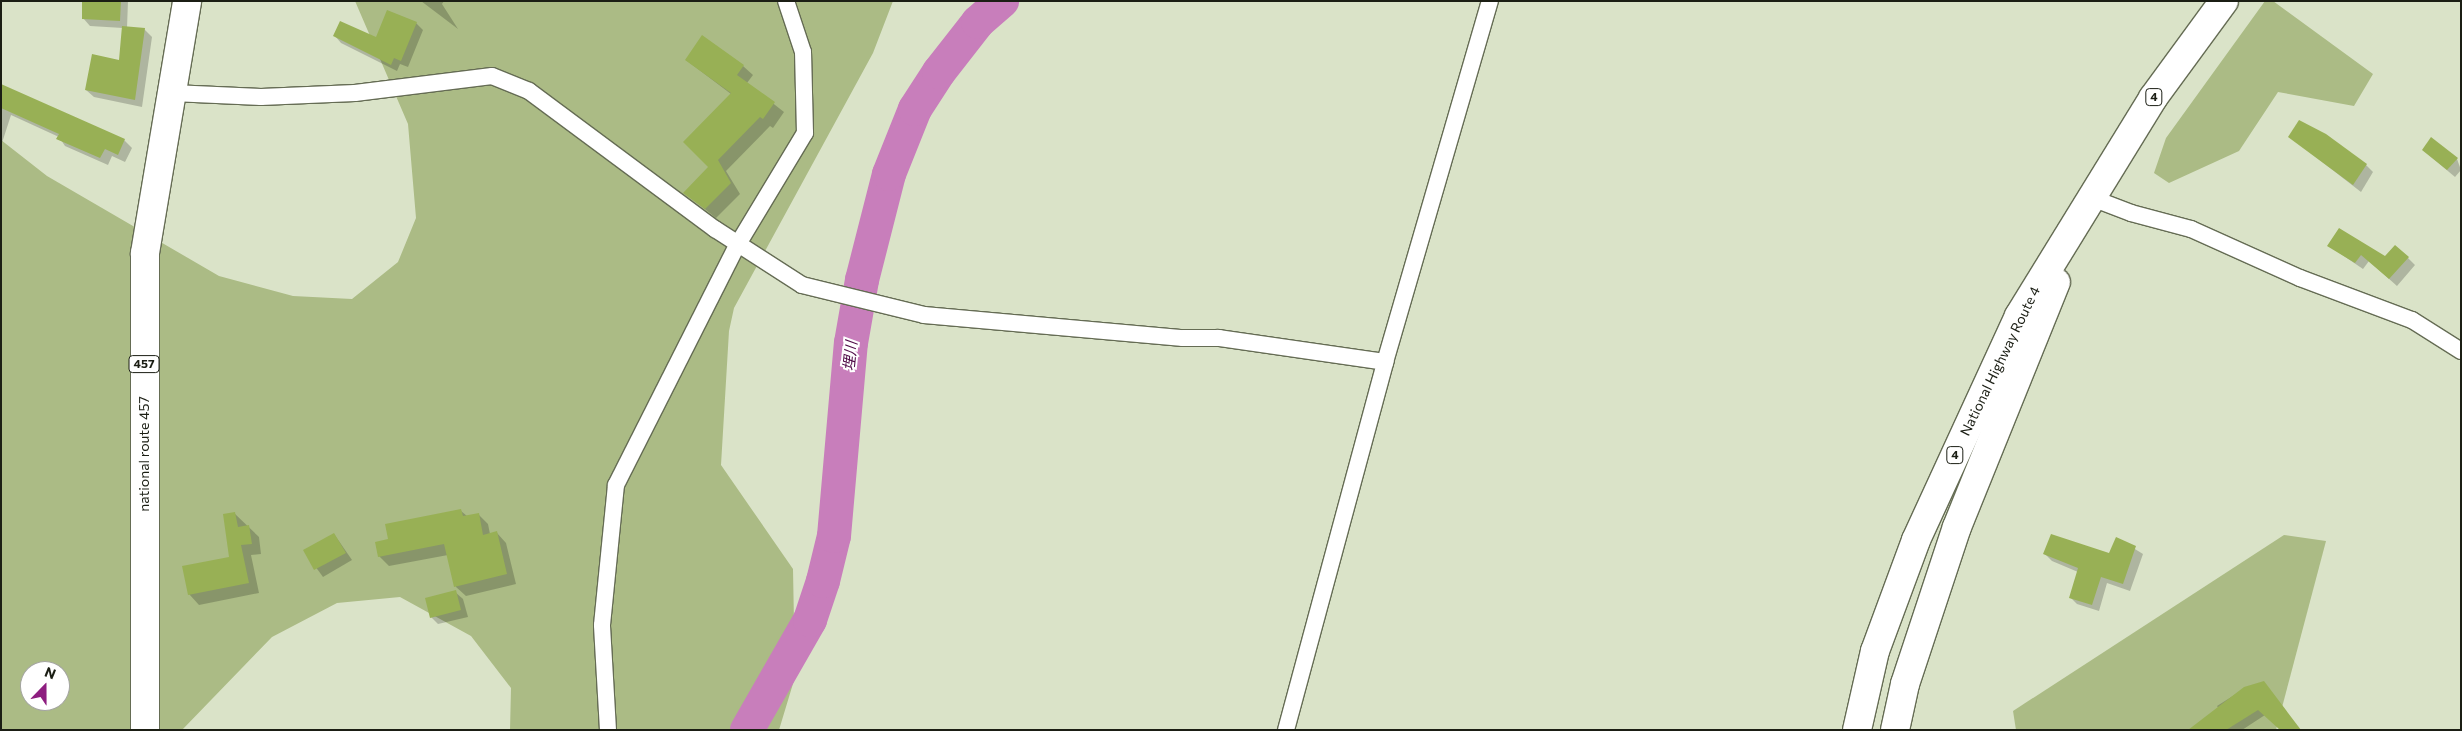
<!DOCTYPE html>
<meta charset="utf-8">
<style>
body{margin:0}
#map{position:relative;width:2462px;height:731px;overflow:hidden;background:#dae3c8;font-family:Commissioner,"Noto Sans JP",sans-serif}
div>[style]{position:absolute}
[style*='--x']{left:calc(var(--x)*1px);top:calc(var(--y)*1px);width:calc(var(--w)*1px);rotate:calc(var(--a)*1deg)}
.green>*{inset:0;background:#abbb85}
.shadow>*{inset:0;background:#0003}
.river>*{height:34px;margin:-17px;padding:0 17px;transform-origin:17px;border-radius:17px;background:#c87ebb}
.building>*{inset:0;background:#98b055}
.roads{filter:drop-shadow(1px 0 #656c54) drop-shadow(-1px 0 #656c54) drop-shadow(0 1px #656c54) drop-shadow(0 -1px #656c54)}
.street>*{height:16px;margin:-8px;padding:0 8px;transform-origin:8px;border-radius:8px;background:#fff}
.highway>*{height:28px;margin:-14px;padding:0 14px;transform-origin:14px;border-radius:14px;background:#fff}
span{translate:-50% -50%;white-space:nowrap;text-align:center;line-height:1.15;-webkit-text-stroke:4px #fff;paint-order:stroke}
.shield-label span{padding:1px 4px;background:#fff;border:1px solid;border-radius:4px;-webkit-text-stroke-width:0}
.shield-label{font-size:12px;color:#1b1e14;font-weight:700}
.street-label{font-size:14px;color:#1b1e14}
.water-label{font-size:15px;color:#4d0845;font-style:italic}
.frame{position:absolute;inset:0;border:2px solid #1b1e14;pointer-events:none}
.north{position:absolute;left:20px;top:661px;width:50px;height:50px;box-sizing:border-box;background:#fff;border:1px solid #a4a5a1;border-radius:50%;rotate:22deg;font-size:14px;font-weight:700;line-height:20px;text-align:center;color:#1b1e14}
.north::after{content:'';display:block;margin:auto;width:18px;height:22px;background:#8e1e80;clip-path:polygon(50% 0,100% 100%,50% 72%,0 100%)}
</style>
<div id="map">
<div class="green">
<i style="clip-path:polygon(evenodd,355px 1px,893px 1px,873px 53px,734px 308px,729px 331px,721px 465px,793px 569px,795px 677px,779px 730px,510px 730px,511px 688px,471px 636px,400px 597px,337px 603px,272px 637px,182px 730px,1px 730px,1px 140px,47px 176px,219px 276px,293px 296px,352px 299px,398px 262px,416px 218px,408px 124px,355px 1px,30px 671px,60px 671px,60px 701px,30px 701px,30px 671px)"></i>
<i style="clip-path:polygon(2265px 1px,2273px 1px,2373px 74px,2354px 106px,2278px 92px,2239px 151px,2169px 183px,2154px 173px,2166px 138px)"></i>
<i style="clip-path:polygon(2284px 535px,2326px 541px,2276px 730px,2016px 730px,2013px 711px)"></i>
</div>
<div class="shadow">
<i style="clip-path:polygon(84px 1px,128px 1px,127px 28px,144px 29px,152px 37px,142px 107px,94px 97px,86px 90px,120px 61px,123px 28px,90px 26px,83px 18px)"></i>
<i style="clip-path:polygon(421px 1px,444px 1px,442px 4px,458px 29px)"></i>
<i style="clip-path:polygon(416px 23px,423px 30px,408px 67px,400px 64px,397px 71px,341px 43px,335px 36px,377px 39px)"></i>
<i style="clip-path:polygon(686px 60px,743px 66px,753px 75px,747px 83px,784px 112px,773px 128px,770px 126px,726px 171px,740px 194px,716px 218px,685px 193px,710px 167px,731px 94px)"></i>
<i style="clip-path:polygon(1px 85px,124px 140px,132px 148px,125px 162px,112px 156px,108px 165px,65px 146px,59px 137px,11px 115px,1px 146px)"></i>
<i style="clip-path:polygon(2290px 137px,2366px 165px,2373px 172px,2361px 192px)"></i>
<i style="clip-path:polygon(2423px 150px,2457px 159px,2461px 170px,2455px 177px)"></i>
<i style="clip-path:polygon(2329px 246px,2385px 258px,2408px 258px,2415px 265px,2397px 286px,2369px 261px,2363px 269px)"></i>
<i style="clip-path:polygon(461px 511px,467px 516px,478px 514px,488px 524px,490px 534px,497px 533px,506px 543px,516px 584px,466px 596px,456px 587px,448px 555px,389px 566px,379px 556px,389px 540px)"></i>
<i style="clip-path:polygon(234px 513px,259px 537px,261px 554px,251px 555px,259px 593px,199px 605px,189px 594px,230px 558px)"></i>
<i style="clip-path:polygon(334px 534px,352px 560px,323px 577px,304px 551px)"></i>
<i style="clip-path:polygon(2117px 538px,2143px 554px,2130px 591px,2107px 583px,2099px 611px,2077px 604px,2070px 597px,2078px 572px,2052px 561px,2045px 554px,2110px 555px)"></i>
<i style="clip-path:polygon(455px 592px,463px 599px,468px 617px,438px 624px,431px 617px)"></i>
<i style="clip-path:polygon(2244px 689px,2265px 715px,2242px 730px,2205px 730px,2219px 709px,2217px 706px)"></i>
</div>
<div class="river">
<i style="--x:747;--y:730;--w:127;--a:-60.2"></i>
<i style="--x:810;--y:620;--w:41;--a:-71.6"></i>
<i style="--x:823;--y:581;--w:46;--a:-76.3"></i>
<i style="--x:834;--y:536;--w:194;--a:-85"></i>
<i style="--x:851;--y:343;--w:64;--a:-80.1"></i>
<i style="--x:862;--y:280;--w:109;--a:-75.7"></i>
<i style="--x:889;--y:174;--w:70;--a:-68.2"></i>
<i style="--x:915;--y:109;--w:44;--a:-57"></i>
<i style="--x:939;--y:72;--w:63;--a:-52"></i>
<i style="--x:978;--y:22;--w:32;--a:-41"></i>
</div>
<div class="building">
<i style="clip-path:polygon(82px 1px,121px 1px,120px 21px,82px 19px)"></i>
<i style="clip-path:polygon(387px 10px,417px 22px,401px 61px,394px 58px,391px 65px,333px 36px,340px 21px,376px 37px)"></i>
<i style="clip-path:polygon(122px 26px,145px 28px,135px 100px,85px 90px,92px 54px,119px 60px)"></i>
<i style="clip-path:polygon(702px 35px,744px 65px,737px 75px,775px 102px,763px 119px,760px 117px,718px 160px,731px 183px,705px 209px,683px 193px,708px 167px,683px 142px,731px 93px,685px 60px)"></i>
<i style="clip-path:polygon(1px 84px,125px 139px,118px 155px,105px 149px,100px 158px,56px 139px,59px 134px,1px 108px)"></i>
<i style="clip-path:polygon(2299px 120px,2326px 134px,2367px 164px,2353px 185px,2288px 137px)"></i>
<i style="clip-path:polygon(2431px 137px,2458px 158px,2447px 170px,2422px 150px)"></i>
<i style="clip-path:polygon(2339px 228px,2385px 256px,2395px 245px,2409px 257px,2389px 279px,2361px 255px,2355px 263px,2327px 246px)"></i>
<i style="clip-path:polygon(461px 509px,463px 516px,479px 513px,483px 535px,497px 531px,507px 574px,454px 587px,444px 544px,378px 557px,375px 542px,388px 539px,385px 524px)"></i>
<i style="clip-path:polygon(235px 512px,238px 527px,249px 525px,252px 544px,241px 545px,249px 583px,188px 595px,182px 566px,229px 557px,223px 514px)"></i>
<i style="clip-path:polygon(334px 533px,346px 553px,314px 570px,303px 550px)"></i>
<i style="clip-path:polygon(2051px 534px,2109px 553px,2116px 537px,2136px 546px,2123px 584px,2101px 577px,2092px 605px,2069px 598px,2078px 568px,2043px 554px)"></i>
<i style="clip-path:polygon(456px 590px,461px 610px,430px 618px,425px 598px)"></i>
<i style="clip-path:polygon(2264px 681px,2301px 730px,2280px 730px,2258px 710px,2226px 730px,2188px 730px,2244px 687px)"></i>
</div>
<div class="roads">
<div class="street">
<i style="--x:172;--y:93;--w:89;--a:2.6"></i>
<i style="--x:261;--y:97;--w:94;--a:-2.4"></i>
<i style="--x:355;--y:93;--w:138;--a:-7.1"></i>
<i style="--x:492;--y:76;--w:40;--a:22"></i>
<i style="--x:529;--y:91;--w:232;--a:36.6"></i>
<i style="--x:715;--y:229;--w:103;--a:32.8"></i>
<i style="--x:802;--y:285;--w:126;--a:13.8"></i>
<i style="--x:924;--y:315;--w:260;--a:5.1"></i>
<i style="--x:1183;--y:338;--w:36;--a:0"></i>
<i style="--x:1219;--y:338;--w:168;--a:8.2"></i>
<i style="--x:2092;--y:198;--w:42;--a:21"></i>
<i style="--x:2131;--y:213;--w:62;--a:14.9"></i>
<i style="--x:2191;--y:229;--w:120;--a:24.2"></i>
<i style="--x:2300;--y:278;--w:120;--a:20.6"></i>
<i style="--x:2412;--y:320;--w:58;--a:32.3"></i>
<i style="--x:608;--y:730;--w:105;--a:-93.3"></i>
<i style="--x:602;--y:625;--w:141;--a:-84.3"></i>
<i style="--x:616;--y:485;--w:270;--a:-63.2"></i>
<i style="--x:738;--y:244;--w:130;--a:-58.9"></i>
<i style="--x:805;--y:133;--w:81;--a:-91.4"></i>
<i style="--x:803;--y:52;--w:54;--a:-108.4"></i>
<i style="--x:1286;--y:730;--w:381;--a:-74.9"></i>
<i style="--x:1385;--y:362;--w:376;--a:-73.8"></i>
</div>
<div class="highway">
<i style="--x:145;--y:730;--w:477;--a:-90"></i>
<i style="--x:145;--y:253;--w:255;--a:-80.5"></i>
<i style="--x:1857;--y:730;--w:81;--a:-77.2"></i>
<i style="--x:1875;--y:651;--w:118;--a:-69.7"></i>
<i style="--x:1916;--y:540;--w:247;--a:-65.3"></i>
<i style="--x:2019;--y:316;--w:256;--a:-58.4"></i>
<i style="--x:2153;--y:98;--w:120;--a:-53.8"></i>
<i style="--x:1895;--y:730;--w:47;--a:-77.7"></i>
<i style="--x:1905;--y:684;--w:165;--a:-71.7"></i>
<i style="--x:1957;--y:527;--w:264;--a:-68"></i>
</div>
</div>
<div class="shield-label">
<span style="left:2154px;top:97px">4</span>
<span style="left:144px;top:364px">457</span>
<span style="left:1955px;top:455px">4</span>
</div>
<div class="street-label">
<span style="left:2000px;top:361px;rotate:-64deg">National Highway Route 4</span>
<span style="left:144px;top:454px;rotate:-90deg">national route 457</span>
</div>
<div class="water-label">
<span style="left:850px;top:356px;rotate:-84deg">埋川</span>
</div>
<div class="frame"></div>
<div class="north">N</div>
</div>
